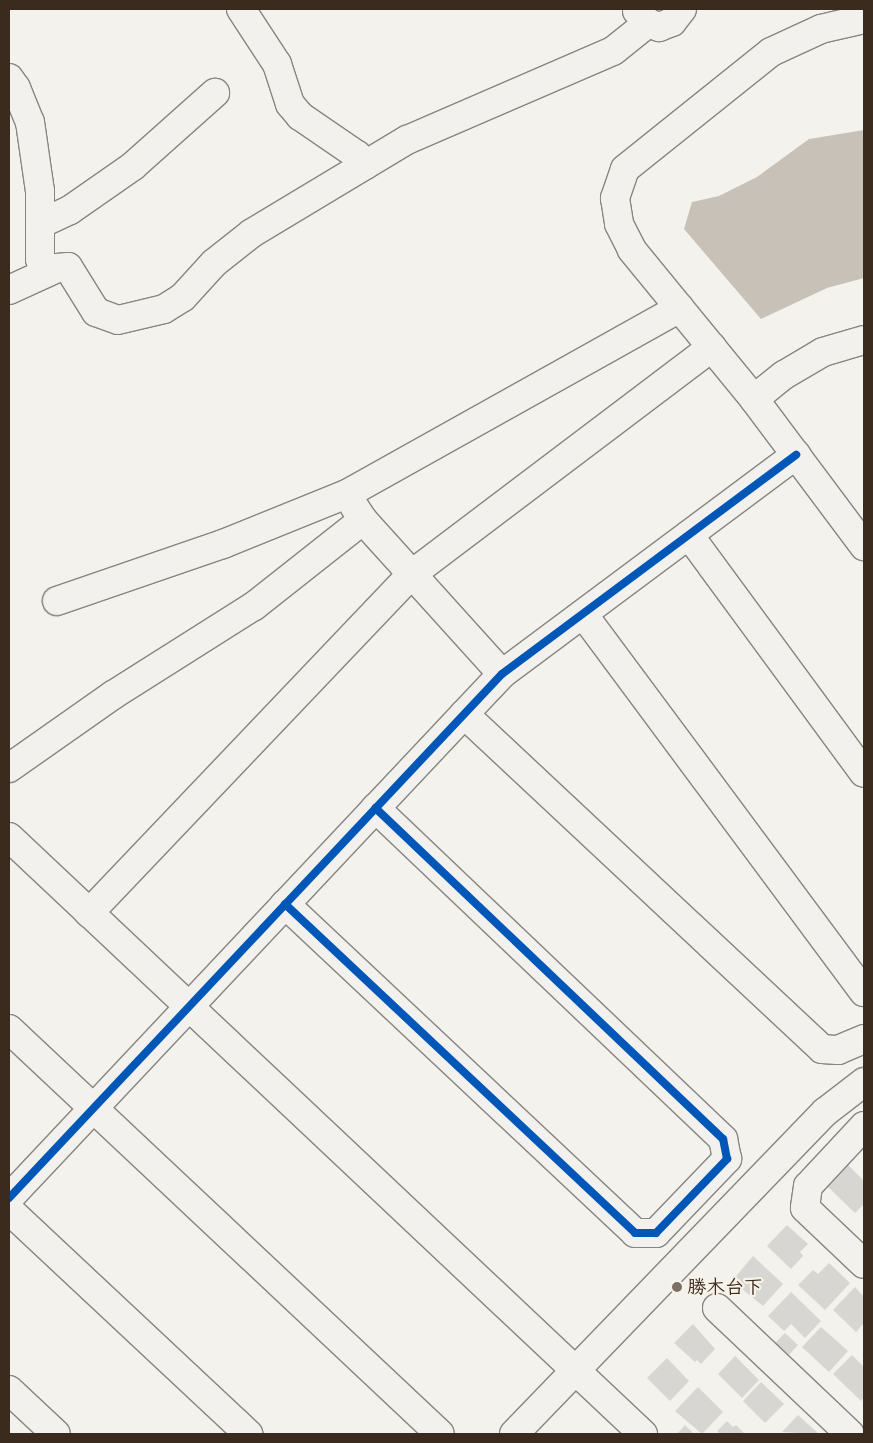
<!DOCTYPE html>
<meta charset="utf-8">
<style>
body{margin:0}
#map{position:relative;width:873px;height:1443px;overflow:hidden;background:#f4f2ec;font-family:"Shantell Sans","Klee One",sans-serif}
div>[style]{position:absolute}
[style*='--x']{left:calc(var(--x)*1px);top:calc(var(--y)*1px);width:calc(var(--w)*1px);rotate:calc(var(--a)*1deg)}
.water>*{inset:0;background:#c7c1b7}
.building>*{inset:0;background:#d8d6d2}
.roads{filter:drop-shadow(1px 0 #898580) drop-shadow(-1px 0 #898580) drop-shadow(0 1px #898580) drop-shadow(0 -1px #898580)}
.minor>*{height:28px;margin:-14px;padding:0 14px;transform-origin:14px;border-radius:14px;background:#f2f1ed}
.cycleway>*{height:8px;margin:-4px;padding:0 4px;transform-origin:4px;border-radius:4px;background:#0057b8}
.dots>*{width:14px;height:14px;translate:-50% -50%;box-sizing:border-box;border:2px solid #f7f3e8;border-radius:50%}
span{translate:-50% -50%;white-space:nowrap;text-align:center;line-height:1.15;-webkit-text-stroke:4.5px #f7f3e8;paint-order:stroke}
.poi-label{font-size:19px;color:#3b2a1e;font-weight:700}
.left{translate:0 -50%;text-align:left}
.frame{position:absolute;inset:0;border:10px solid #3b2a1e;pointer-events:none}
</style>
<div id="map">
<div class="water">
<i style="clip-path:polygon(864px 130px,864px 278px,827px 288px,761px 319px,684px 229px,692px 202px,719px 196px,757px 177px,809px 139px)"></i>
</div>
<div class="building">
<i style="clip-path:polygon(847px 1164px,864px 1181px,864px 1204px,855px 1213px,827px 1186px)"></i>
<i style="clip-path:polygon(787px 1225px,808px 1244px,800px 1252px,803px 1256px,791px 1269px,767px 1246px)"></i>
<i style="clip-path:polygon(753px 1256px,783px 1284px,763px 1306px,732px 1281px)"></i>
<i style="clip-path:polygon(829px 1263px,850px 1283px,825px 1310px,798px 1285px,813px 1270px,818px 1274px)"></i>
<i style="clip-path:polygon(855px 1287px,864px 1297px,864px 1323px,856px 1332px,833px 1310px)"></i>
<i style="clip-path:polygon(791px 1292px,821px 1321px,805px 1338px,791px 1324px,784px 1331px,768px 1316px)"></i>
<i style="clip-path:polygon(693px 1324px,715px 1349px,701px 1364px,697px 1360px,695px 1362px,674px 1343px)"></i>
<i style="clip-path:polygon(821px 1327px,848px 1351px,829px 1372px,802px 1347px)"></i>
<i style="clip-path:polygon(785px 1333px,798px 1345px,787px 1357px,774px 1344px)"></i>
<i style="clip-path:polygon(852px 1355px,864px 1367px,864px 1397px,861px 1401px,833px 1374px)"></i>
<i style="clip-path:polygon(735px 1356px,759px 1380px,742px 1398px,718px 1374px)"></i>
<i style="clip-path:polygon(667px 1358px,689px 1381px,670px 1401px,647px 1378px)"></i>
<i style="clip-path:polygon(761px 1382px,784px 1404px,765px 1423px,743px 1401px)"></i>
<i style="clip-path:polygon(698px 1387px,723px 1412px,702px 1434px,675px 1411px)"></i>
<i style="clip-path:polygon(798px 1415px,819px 1434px,782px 1432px)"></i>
<i style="clip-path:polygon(727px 1421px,733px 1427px,736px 1425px,745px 1434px,720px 1434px,717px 1431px)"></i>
<i style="clip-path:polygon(685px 1425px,694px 1434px,677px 1434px)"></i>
</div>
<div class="roads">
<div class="minor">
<i style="--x:241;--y:9;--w:66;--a:56.8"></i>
<i style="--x:277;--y:64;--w:42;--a:72"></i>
<i style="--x:290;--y:104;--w:16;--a:50"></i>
<i style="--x:300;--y:116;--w:69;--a:34.4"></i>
<i style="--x:357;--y:155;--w:13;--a:51"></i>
<i style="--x:637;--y:11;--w:16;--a:47"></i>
<i style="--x:648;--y:23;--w:12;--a:20"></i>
<i style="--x:659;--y:27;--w:14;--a:-21"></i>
<i style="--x:672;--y:22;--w:16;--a:-52"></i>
<i style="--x:864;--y:19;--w:44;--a:166.9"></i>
<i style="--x:821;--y:29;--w:55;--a:155.3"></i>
<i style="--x:771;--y:52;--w:187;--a:141.3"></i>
<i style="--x:625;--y:169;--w:31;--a:109"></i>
<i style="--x:615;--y:198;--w:26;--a:81"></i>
<i style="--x:619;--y:224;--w:29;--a:63"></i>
<i style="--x:632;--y:250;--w:193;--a:50.7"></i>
<i style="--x:754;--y:399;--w:184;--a:53.2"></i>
<i style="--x:9;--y:78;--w:12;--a:55"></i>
<i style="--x:16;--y:88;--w:37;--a:68"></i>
<i style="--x:30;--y:122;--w:70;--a:81.8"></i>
<i style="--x:40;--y:191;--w:68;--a:90"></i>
<i style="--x:40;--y:259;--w:15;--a:70"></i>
<i style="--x:40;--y:224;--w:33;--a:-25"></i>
<i style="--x:70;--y:210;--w:77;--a:-34.9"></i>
<i style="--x:133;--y:166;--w:110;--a:-41.7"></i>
<i style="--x:9;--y:290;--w:53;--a:-24.6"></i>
<i style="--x:57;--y:268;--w:11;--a:-5"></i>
<i style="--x:68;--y:267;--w:53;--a:58.1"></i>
<i style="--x:96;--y:312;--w:23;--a:20"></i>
<i style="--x:118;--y:320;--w:47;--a:-13.4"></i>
<i style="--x:164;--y:309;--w:22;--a:-32"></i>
<i style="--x:183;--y:297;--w:46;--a:-47.6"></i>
<i style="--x:214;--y:263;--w:48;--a:-38.3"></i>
<i style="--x:252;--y:233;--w:181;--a:-31"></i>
<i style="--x:407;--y:140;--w:224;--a:-23.4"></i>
<i style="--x:613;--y:51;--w:45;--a:-38.7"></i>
<i style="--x:754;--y:399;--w:38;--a:-39"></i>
<i style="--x:784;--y:375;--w:45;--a:-30.5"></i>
<i style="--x:823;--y:352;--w:43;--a:-16.3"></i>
<i style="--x:354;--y:506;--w:17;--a:57"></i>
<i style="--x:363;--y:520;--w:207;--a:47.9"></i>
<i style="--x:689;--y:535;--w:295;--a:53.7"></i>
<i style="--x:57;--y:601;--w:176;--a:-19"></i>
<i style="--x:223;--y:544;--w:134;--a:-22"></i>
<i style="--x:347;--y:494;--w:381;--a:-29.2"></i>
<i style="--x:583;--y:614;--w:471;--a:53.4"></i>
<i style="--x:464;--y:714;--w:490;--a:43.1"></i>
<i style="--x:822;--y:1049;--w:16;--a:4"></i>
<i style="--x:838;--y:1050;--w:28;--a:-23"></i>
<i style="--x:9;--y:768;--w:127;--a:-35.1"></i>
<i style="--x:113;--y:695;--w:167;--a:-32.3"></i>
<i style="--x:254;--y:606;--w:139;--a:-38.3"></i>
<i style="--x:9;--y:837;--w:871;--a:43.28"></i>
<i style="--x:285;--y:904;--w:480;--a:43.2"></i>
<i style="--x:635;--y:1233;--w:21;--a:0"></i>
<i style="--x:656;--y:1233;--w:103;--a:-46.2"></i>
<i style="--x:727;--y:1159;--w:20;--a:-101"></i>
<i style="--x:723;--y:1139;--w:480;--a:-136.4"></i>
<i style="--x:89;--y:913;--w:468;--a:-46.4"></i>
<i style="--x:412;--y:574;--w:376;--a:-37.1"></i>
<i style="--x:9;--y:1029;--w:591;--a:43.22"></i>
<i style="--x:864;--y:1126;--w:82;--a:133"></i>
<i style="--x:808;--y:1186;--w:22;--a:98"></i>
<i style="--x:805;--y:1208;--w:81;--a:43.5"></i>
<i style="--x:9;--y:1198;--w:719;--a:-46.75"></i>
<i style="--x:502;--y:674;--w:367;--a:-36.7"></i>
<i style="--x:9;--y:1210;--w:328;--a:43.1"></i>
<i style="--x:717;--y:1308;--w:183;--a:43.5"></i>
<i style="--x:9;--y:1390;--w:64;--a:43.1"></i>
<i style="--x:514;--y:1434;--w:448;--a:-46"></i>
<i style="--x:825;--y:1112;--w:49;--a:-37.6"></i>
</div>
</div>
<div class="cycleway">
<i style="--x:285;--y:904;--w:480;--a:43.2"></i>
<i style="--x:635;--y:1233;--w:21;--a:0"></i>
<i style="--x:656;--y:1233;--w:103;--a:-46.2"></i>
<i style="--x:727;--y:1159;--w:20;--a:-101"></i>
<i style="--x:723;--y:1139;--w:480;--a:-136.4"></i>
<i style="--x:9;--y:1198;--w:719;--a:-46.75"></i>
<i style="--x:502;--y:674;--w:367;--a:-36.7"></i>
</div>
<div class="dots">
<i style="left:677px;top:1287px;background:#7c7066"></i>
</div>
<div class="poi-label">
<span class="left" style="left:687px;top:1287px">勝木台下</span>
</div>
<div class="frame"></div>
</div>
